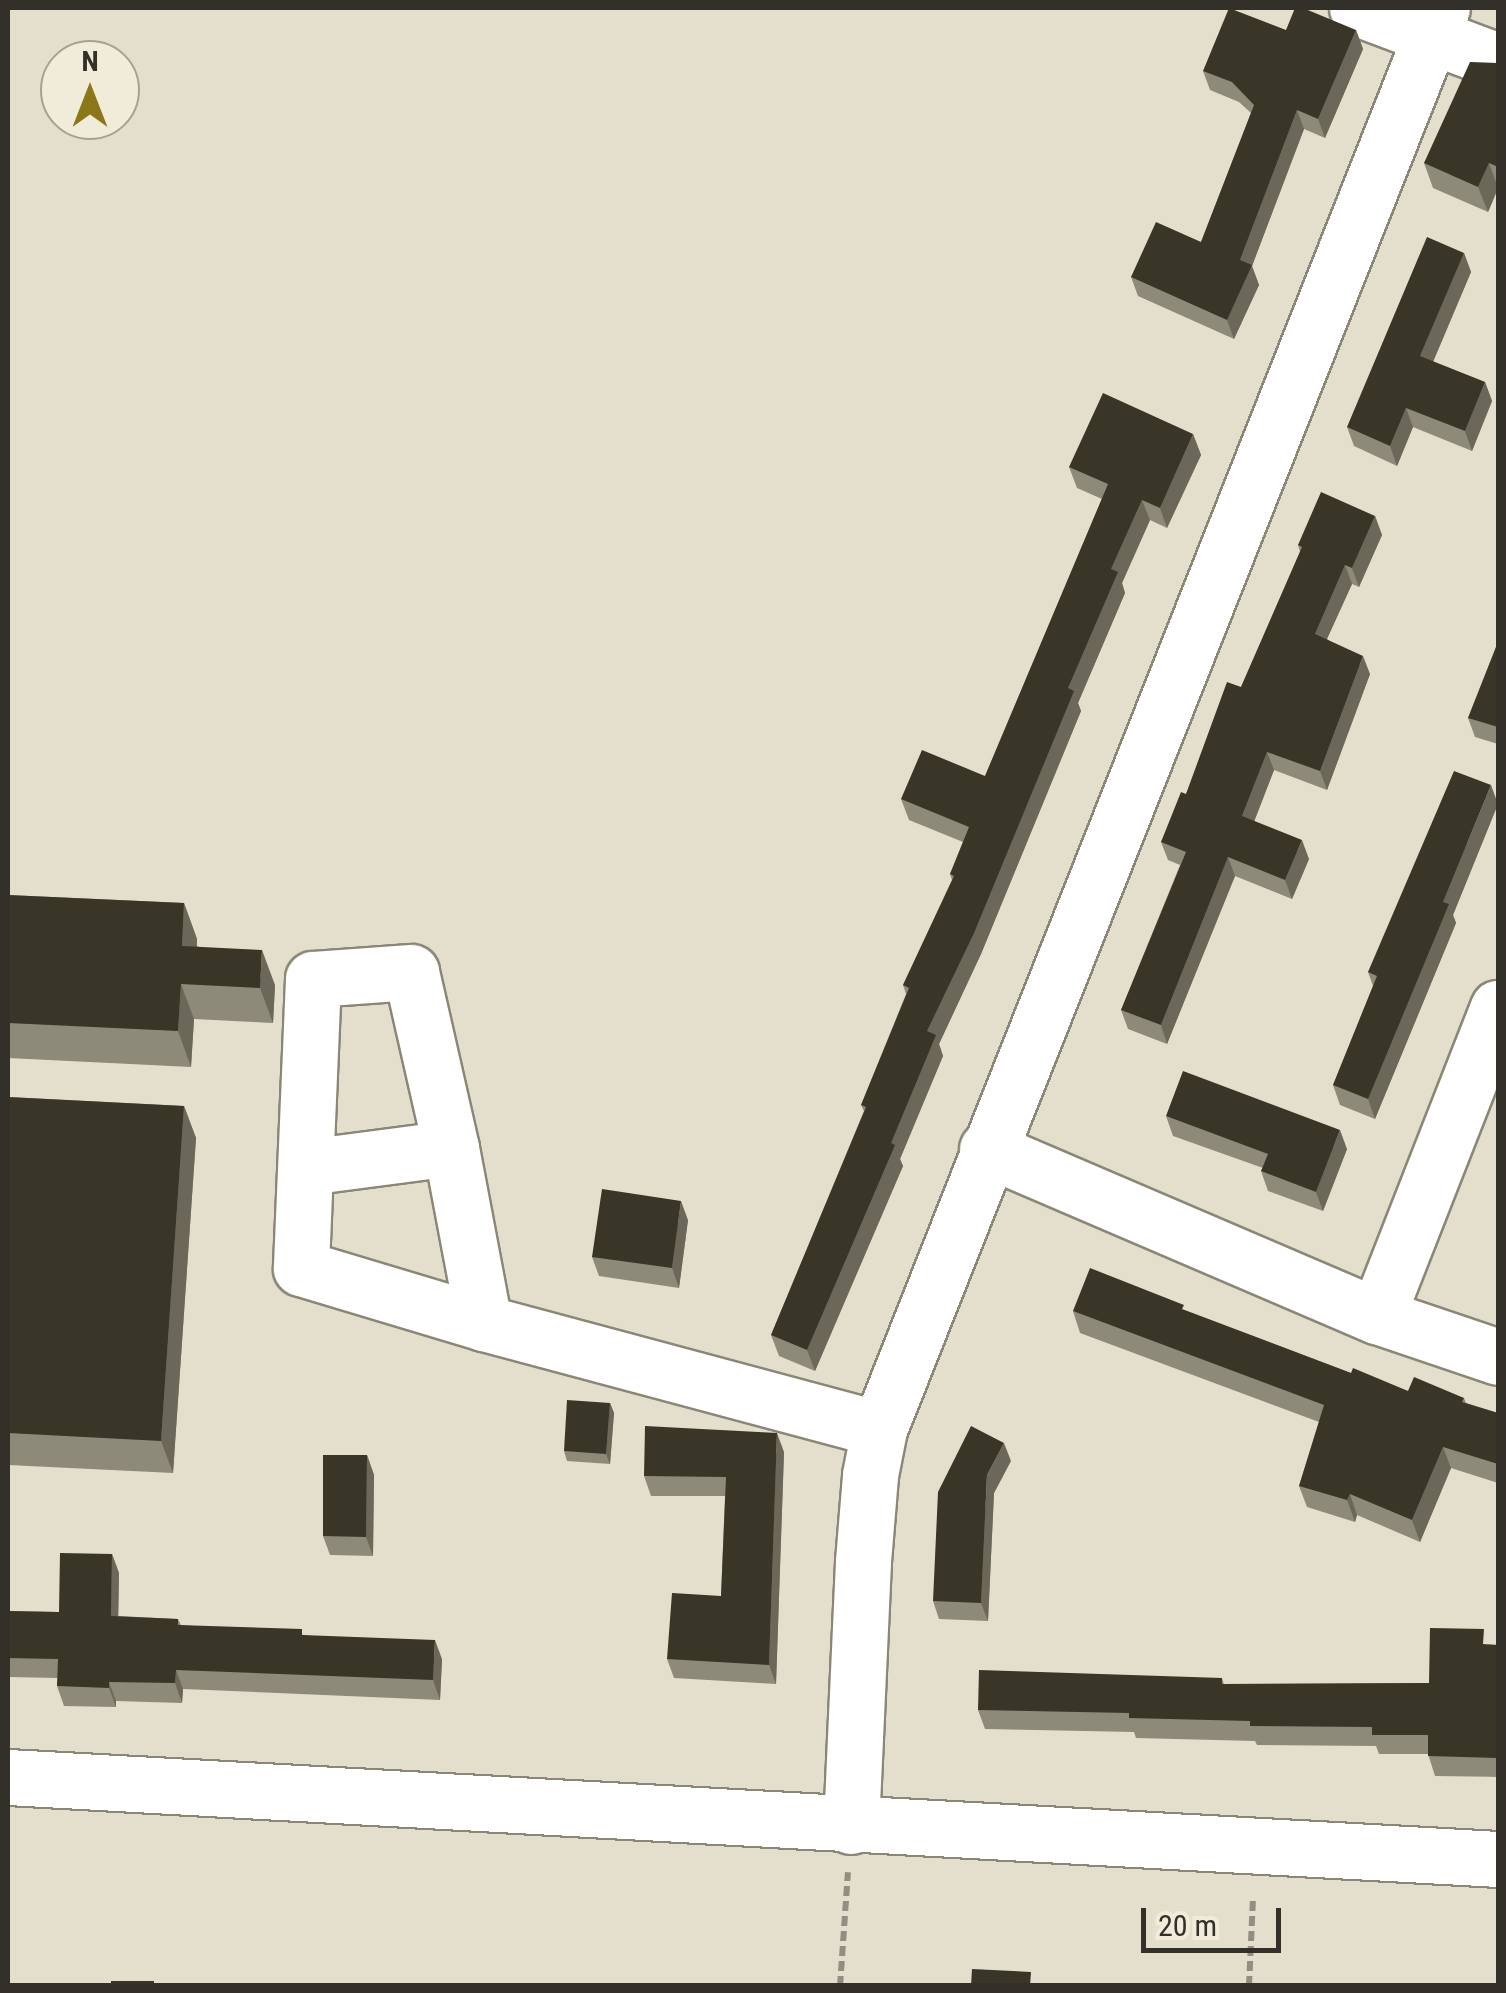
<!DOCTYPE html>
<style>
body{margin:0}
#map{position:relative;width:1506px;height:1993px;overflow:hidden;background:#e4dfcd;font-family:"Roboto Condensed",sans-serif}
div>[style]{position:absolute}
[style*='--x']{left:calc(var(--x)*1px);top:calc(var(--y)*1px);width:calc(var(--w)*1px);rotate:calc(var(--a)*1deg)}
.path>*{height:6px;margin-top:-3px;transform-origin:0;background:repeating-linear-gradient(90deg,#928e81 0 10px,transparent 0 15px)}
.roads{filter:drop-shadow(2px 0 #8b8676) drop-shadow(-2px 0 #8b8676) drop-shadow(0 2px #8b8676) drop-shadow(0 -2px #8b8676)}
.minor>*{height:55px;margin:-27.5px;padding:0 27.5px;transform-origin:27.5px;border-radius:27.5px;background:#fff}
.wall>*{inset:0;background:#8e8a7a}
.shaded-wall>*{inset:0;background:#6c6859}
.building>*{inset:0;background:#393527}
span{translate:-50% -50%;white-space:nowrap;text-align:center;line-height:1.15;-webkit-text-stroke:10px #f1ecda;paint-order:stroke}
.frame{position:absolute;inset:0;border:10px solid #323029;pointer-events:none}
.north{position:absolute;left:40px;top:40px;width:100px;height:100px;box-sizing:border-box;background:#f1ecda;border:2px solid #a5a193;border-radius:50%;rotate:0deg;font-size:28px;font-weight:700;line-height:40px;text-align:center;color:#323029}
.north::after{content:'';display:block;margin:auto;width:35px;height:45px;background:#8c761a;clip-path:polygon(50% 0,100% 100%,50% 72%,0 100%)}
.scale{position:absolute;left:1141px;top:1908px;width:140px;height:45px;box-sizing:border-box;border:5px solid #323029;border-top:0;padding-left:12px;font-size:30px;line-height:35px;white-space:nowrap;color:#323029;-webkit-text-stroke:8px #f1ecda;paint-order:stroke}
</style>
<div id="map">
<div class="path">
<i style="--x:840;--y:1986;--w:114;--a:-86"></i>
<i style="--x:1249;--y:1986;--w:89;--a:-87.4"></i>
</div>
<div class="roads">
<div class="minor">
<i style="--x:1357;--y:8;--w:151;--a:20.6"></i>
<i style="--x:987;--y:1149;--w:424;--a:23.2"></i>
<i style="--x:1377;--y:1316;--w:128;--a:18.7"></i>
<i style="--x:307;--y:1167;--w:145;--a:-7.5"></i>
<i style="--x:1377;--y:1316;--w:331;--a:-68.6"></i>
<i style="--x:484;--y:1323;--w:178;--a:-100.7"></i>
<i style="--x:451;--y:1148;--w:180;--a:-102.8"></i>
<i style="--x:411;--y:972;--w:98;--a:175.9"></i>
<i style="--x:313;--y:979;--w:289;--a:92.4"></i>
<i style="--x:301;--y:1268;--w:191;--a:16.7"></i>
<i style="--x:484;--y:1323;--w:409;--a:15"></i>
<i style="--x:8;--y:1777;--w:1492;--a:3.15"></i>
<i style="--x:851;--y:1826;--w:265;--a:-87.4"></i>
<i style="--x:863;--y:1561;--w:86;--a:-85.3"></i>
<i style="--x:870;--y:1475;--w:47;--a:-78.9"></i>
<i style="--x:879;--y:1429;--w:1528;--a:-68.39"></i>
</div>
</div>
<div class="wall">
<i style="clip-path:polygon(1286px 30px,1356px 30px,1363px 49px,1325px 138px,1304px 129px,1252px 266px,1259px 285px,1234px 339px,1138px 296px,1131px 277px,1201px 242px,1251px 113px,1239px 102px,1210px 90px,1203px 71px)"></i>
<i style="clip-path:polygon(1498px 63px,1498px 189px,1488px 212px,1433px 188px,1424px 163px)"></i>
<i style="clip-path:polygon(1464px 253px,1471px 272px,1433px 362px,1485px 382px,1492px 401px,1472px 451px,1413px 427px,1397px 466px,1354px 446px,1347px 427px)"></i>
<i style="clip-path:polygon(1193px 434px,1201px 455px,1167px 528px,1150px 520px,1122px 583px,1125px 593px,1078px 703px,1081px 711px,981px 954px,939px 1044px,943px 1056px,900px 1159px,903px 1166px,815px 1371px,779px 1356px,771px 1335px,864px 1111px,861px 1105px,906px 994px,903px 985px,952px 880px,950px 874px,963px 842px,909px 820px,901px 799px,985px 776px,1102px 499px,1077px 488px,1069px 467px)"></i>
<i style="clip-path:polygon(1375px 516px,1382px 535px,1359px 587px,1352px 584px,1327px 639px,1370px 674px,1327px 790px,1274px 770px,1254px 821px,1309px 859px,1292px 899px,1235px 876px,1167px 1044px,1128px 1029px,1121px 1010px,1180px 865px,1168px 860px,1161px 842px,1241px 687px,1300px 552px,1298px 545px)"></i>
<i style="clip-path:polygon(1498px 642px,1498px 744px,1475px 737px,1468px 718px)"></i>
<i style="clip-path:polygon(1498px 804px,1453px 915px,1456px 923px,1375px 1119px,1340px 1105px,1333px 1085px,1373px 986px,1368px 972px)"></i>
<i style="clip-path:polygon(8px 895px,184px 903px,197px 939px,197px 946px,275px 985px,273px 1023px,194px 1019px,191px 1067px,8px 1058px)"></i>
<i style="clip-path:polygon(8px 1097px,184px 1106px,196px 1138px,173px 1473px,8px 1465px)"></i>
<i style="clip-path:polygon(1166px 1116px,1347px 1149px,1323px 1211px,1268px 1191px,1261px 1171px,1263px 1168px,1173px 1136px)"></i>
<i style="clip-path:polygon(688px 1220px,679px 1288px,599px 1276px,592px 1257px)"></i>
<i style="clip-path:polygon(1073px 1311px,1186px 1311px,1351px 1373px,1408px 1391px,1464px 1398px,1466px 1403px,1498px 1413px,1498px 1483px,1451px 1468px,1420px 1542px,1357px 1515px,1355px 1522px,1307px 1507px,1299px 1486px,1319px 1422px,1080px 1333px)"></i>
<i style="clip-path:polygon(610px 1403px,614px 1413px,610px 1464px,567px 1461px,564px 1451px)"></i>
<i style="clip-path:polygon(784px 1452px,776px 1684px,674px 1678px,667px 1659px,721px 1596px,725px 1496px,651px 1496px,644px 1476px)"></i>
<i style="clip-path:polygon(367px 1455px,374px 1475px,373px 1556px,330px 1555px,323px 1536px)"></i>
<i style="clip-path:polygon(1011px 1461px,994px 1493px,988px 1621px,939px 1619px,933px 1601px)"></i>
<i style="clip-path:polygon(112px 1554px,119px 1573px,118px 1616px,178px 1619px,181px 1625px,305px 1635px,442px 1659px,440px 1700px,183px 1689px,182px 1703px,116px 1701px,116px 1707px,64px 1706px,57px 1686px,58px 1678px,8px 1677px,8px 1611px,59px 1612px)"></i>
<i style="clip-path:polygon(1489px 1645px,1498px 1645px,1498px 1777px,1435px 1776px,1428px 1754px,1379px 1754px,1376px 1746px,1257px 1745px,1255px 1741px,1136px 1738px,1134px 1732px,985px 1729px,978px 1710px,1222px 1678px,1224px 1684px,1429px 1683px)"></i>
</div>
<div class="shaded-wall">
<i style="clip-path:polygon(1356px 30px,1363px 49px,1325px 138px,1318px 119px)"></i>
<i style="clip-path:polygon(1297px 110px,1304px 129px,1252px 266px,1259px 285px,1234px 339px,1227px 320px,1240px 260px)"></i>
<i style="clip-path:polygon(1489px 163px,1498px 188px,1488px 212px,1478px 187px)"></i>
<i style="clip-path:polygon(1464px 253px,1471px 272px,1427px 376px,1420px 356px)"></i>
<i style="clip-path:polygon(1485px 382px,1492px 401px,1472px 451px,1465px 431px)"></i>
<i style="clip-path:polygon(1406px 408px,1413px 427px,1397px 466px,1390px 446px)"></i>
<i style="clip-path:polygon(1193px 434px,1201px 455px,1167px 528px,1160px 508px)"></i>
<i style="clip-path:polygon(1142px 500px,1150px 520px,1122px 583px,1125px 593px,1078px 703px,1081px 711px,981px 954px,939px 1044px,943px 1056px,900px 1159px,903px 1166px,815px 1371px,807px 1350px,927px 1031px,1068px 688px,1111px 569px)"></i>
<i style="clip-path:polygon(1375px 516px,1382px 535px,1359px 587px,1352px 568px)"></i>
<i style="clip-path:polygon(1345px 565px,1352px 584px,1321px 652px,1315px 634px)"></i>
<i style="clip-path:polygon(1363px 656px,1370px 674px,1327px 790px,1320px 771px)"></i>
<i style="clip-path:polygon(1267px 752px,1274px 770px,1249px 835px,1242px 816px)"></i>
<i style="clip-path:polygon(1491px 785px,1498px 804px,1453px 915px,1456px 923px,1375px 1119px,1368px 1099px,1443px 902px)"></i>
<i style="clip-path:polygon(1302px 840px,1309px 859px,1292px 899px,1285px 880px)"></i>
<i style="clip-path:polygon(1228px 857px,1235px 876px,1167px 1044px,1161px 1025px)"></i>
<i style="clip-path:polygon(184px 903px,197px 939px,195px 981px,182px 946px)"></i>
<i style="clip-path:polygon(262px 950px,275px 985px,273px 1023px,260px 988px)"></i>
<i style="clip-path:polygon(181px 984px,194px 1019px,191px 1067px,178px 1031px)"></i>
<i style="clip-path:polygon(184px 1106px,196px 1138px,173px 1473px,161px 1441px)"></i>
<i style="clip-path:polygon(1340px 1130px,1347px 1149px,1323px 1211px,1316px 1192px)"></i>
<i style="clip-path:polygon(681px 1201px,688px 1220px,679px 1288px,672px 1268px)"></i>
<i style="clip-path:polygon(610px 1403px,614px 1413px,610px 1464px,606px 1454px)"></i>
<i style="clip-path:polygon(777px 1433px,784px 1452px,776px 1684px,769px 1665px)"></i>
<i style="clip-path:polygon(1004px 1443px,1011px 1461px,994px 1493px,988px 1621px,981px 1603px,987px 1475px)"></i>
<i style="clip-path:polygon(1443px 1447px,1451px 1468px,1420px 1542px,1412px 1520px)"></i>
<i style="clip-path:polygon(367px 1455px,374px 1475px,373px 1556px,366px 1537px)"></i>
<i style="clip-path:polygon(1350px 1494px,1357px 1515px,1355px 1522px,1347px 1500px)"></i>
<i style="clip-path:polygon(112px 1554px,119px 1573px,118px 1635px,111px 1616px)"></i>
<i style="clip-path:polygon(435px 1640px,442px 1659px,440px 1700px,433px 1680px)"></i>
<i style="clip-path:polygon(176px 1670px,183px 1689px,182px 1703px,175px 1683px)"></i>
<i style="clip-path:polygon(109px 1682px,116px 1701px,116px 1707px,109px 1688px)"></i>
</div>
<div class="building">
<i style="clip-path:polygon(1229px 8px,1286px 30px,1295px 8px,1303px 8px,1356px 30px,1318px 119px,1297px 110px,1240px 260px,1252px 265px,1227px 320px,1131px 277px,1156px 222px,1201px 242px,1254px 105px,1232px 82px,1203px 71px)"></i>
<i style="clip-path:polygon(1470px 62px,1498px 63px,1498px 167px,1489px 163px,1478px 187px,1424px 163px)"></i>
<i style="clip-path:polygon(1427px 237px,1464px 253px,1420px 356px,1485px 382px,1465px 431px,1406px 408px,1390px 446px,1347px 427px)"></i>
<i style="clip-path:polygon(1103px 393px,1193px 434px,1160px 508px,1142px 500px,1111px 569px,1118px 572px,1068px 688px,1074px 691px,974px 933px,927px 1031px,936px 1035px,891px 1143px,895px 1145px,807px 1350px,771px 1335px,866px 1107px,861px 1105px,909px 988px,903px 985px,954px 876px,950px 874px,969px 827px,901px 799px,922px 750px,985px 776px,1108px 484px,1069px 467px)"></i>
<i style="clip-path:polygon(1321px 492px,1375px 516px,1352px 568px,1345px 565px,1315px 634px,1363px 656px,1320px 771px,1267px 752px,1242px 816px,1302px 840px,1285px 880px,1228px 857px,1161px 1025px,1121px 1010px,1186px 852px,1161px 842px,1181px 792px,1186px 794px,1227px 682px,1241px 687px,1302px 547px,1298px 545px)"></i>
<i style="clip-path:polygon(1498px 642px,1498px 727px,1468px 718px)"></i>
<i style="clip-path:polygon(1454px 771px,1491px 785px,1443px 902px,1449px 904px,1368px 1099px,1333px 1085px,1377px 976px,1368px 972px)"></i>
<i style="clip-path:polygon(8px 895px,184px 903px,182px 946px,262px 950px,260px 988px,181px 984px,178px 1031px,8px 1023px)"></i>
<i style="clip-path:polygon(1183px 1071px,1340px 1130px,1316px 1192px,1261px 1171px,1268px 1154px,1166px 1116px)"></i>
<i style="clip-path:polygon(8px 1097px,184px 1106px,161px 1441px,8px 1433px)"></i>
<i style="clip-path:polygon(602px 1189px,681px 1201px,672px 1268px,592px 1257px)"></i>
<i style="clip-path:polygon(1090px 1268px,1184px 1305px,1182px 1309px,1351px 1373px,1353px 1368px,1408px 1391px,1414px 1377px,1464px 1398px,1462px 1402px,1498px 1413px,1498px 1464px,1443px 1447px,1412px 1520px,1350px 1494px,1347px 1500px,1299px 1486px,1324px 1405px,1073px 1311px)"></i>
<i style="clip-path:polygon(567px 1400px,610px 1403px,606px 1454px,564px 1451px)"></i>
<i style="clip-path:polygon(645px 1426px,777px 1433px,769px 1665px,667px 1659px,672px 1593px,721px 1596px,726px 1477px,644px 1476px)"></i>
<i style="clip-path:polygon(971px 1426px,1004px 1443px,987px 1475px,981px 1603px,933px 1601px,938px 1492px)"></i>
<i style="clip-path:polygon(323px 1455px,367px 1455px,366px 1537px,323px 1536px)"></i>
<i style="clip-path:polygon(60px 1553px,112px 1554px,111px 1616px,178px 1619px,178px 1625px,302px 1629px,302px 1635px,435px 1640px,433px 1680px,176px 1670px,175px 1683px,109px 1682px,109px 1688px,57px 1686px,58px 1659px,8px 1658px,8px 1611px,59px 1612px)"></i>
<i style="clip-path:polygon(1430px 1628px,1484px 1629px,1483px 1644px,1498px 1645px,1498px 1758px,1428px 1756px,1428px 1735px,1372px 1735px,1372px 1727px,1250px 1726px,1250px 1721px,1129px 1718px,1129px 1713px,978px 1710px,979px 1670px,1222px 1678px,1222px 1684px,1429px 1683px)"></i>
<i style="clip-path:polygon(972px 1969px,1031px 1972px,1030px 1986px,971px 1986px)"></i>
<i style="clip-path:polygon(111px 1981px,154px 1981px,154px 1986px,111px 1986px)"></i>
</div>
<div class="frame"></div>
<div class="north">N</div>
<div class="scale">20 m</div>
</div>
